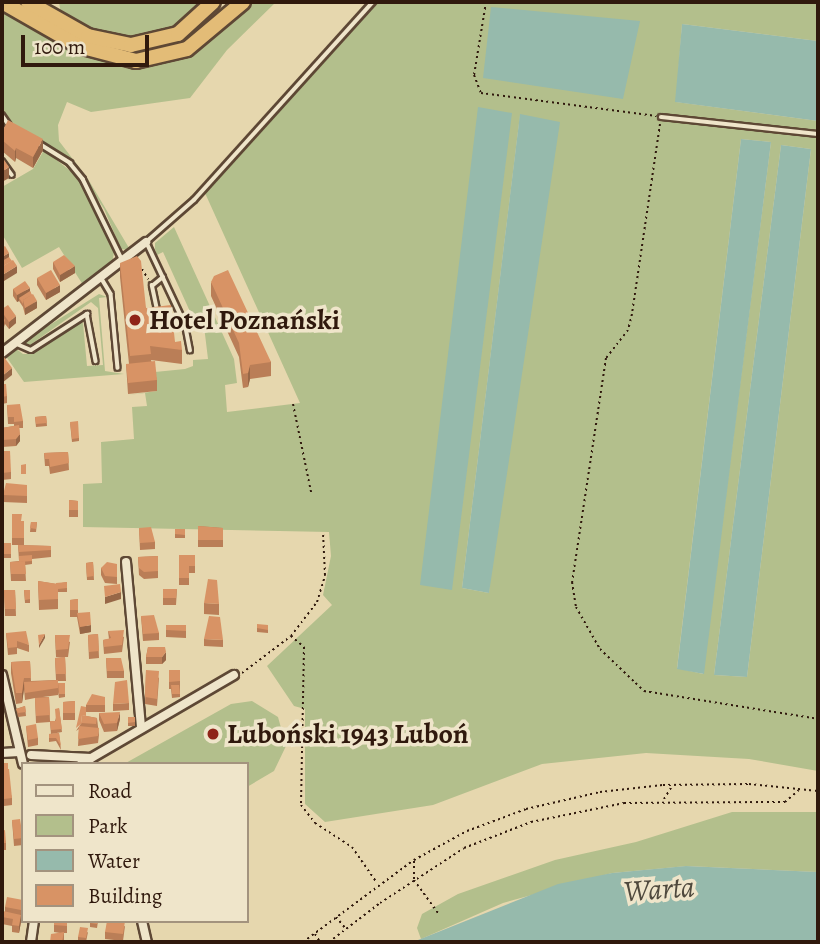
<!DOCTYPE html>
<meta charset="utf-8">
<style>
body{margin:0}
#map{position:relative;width:820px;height:944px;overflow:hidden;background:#e6d7ae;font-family:Alegreya,serif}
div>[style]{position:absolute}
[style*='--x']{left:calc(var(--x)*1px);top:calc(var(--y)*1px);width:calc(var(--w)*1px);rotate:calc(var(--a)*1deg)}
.green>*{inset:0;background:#b3bf8c}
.water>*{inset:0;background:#96baac}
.path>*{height:2px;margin-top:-1px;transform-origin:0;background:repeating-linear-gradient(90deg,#30190d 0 2px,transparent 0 5.5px)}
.roads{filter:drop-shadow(2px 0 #5e4835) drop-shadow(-2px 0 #5e4835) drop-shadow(0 2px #5e4835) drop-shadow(0 -2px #5e4835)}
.lane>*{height:3.5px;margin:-1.75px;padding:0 1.75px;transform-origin:1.75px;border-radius:1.75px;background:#efe5ca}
.street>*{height:8px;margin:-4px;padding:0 4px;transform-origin:4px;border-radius:4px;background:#efe5ca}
.highway>*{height:14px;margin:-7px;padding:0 7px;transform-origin:7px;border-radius:7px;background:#e3bc77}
.wall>*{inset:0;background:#ba7e57}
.shaded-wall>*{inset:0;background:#976747}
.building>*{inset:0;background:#d89365}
.dots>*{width:19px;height:19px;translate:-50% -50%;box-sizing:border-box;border:4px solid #efe5ca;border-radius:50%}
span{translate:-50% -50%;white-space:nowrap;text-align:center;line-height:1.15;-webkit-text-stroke:7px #efe5ca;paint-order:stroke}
.poi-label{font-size:28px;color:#30190d;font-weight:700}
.left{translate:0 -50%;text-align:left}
.water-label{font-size:30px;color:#4f493d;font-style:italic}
.frame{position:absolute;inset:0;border:4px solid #30190d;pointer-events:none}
.legend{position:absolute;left:21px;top:762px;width:228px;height:161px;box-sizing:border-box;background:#efe5ca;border:2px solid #a3937e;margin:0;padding:9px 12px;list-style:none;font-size:21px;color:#30190d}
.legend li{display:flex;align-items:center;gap:14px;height:35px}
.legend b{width:35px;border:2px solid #a3937e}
.scale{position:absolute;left:21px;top:35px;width:128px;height:32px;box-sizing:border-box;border:4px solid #30190d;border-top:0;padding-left:9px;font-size:21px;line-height:24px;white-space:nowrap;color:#30190d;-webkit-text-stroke:5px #efe5ca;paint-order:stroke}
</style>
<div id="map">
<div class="green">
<i style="clip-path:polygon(59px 2px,209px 2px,183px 26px,144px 40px,95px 32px,61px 14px)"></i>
<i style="clip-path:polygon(250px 2px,276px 2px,227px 50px,190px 98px,91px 112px,67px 102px,58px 125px,59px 141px,88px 179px,129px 248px,163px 223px,202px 186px,325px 52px,213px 175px,183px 207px,164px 224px,137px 246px,128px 250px,121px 249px,104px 209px,78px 169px,16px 127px,2px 109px,2px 7px,83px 54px,119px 65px,145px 66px,173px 61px,201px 47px)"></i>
<i style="clip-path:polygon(evenodd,378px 2px,818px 2px,818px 41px,682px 24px,676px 102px,818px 121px,818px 771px,749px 759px,646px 753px,542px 764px,433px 805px,325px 822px,305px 804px,305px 709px,294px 706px,267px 666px,332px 605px,323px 595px,331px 556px,329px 532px,83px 527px,83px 484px,102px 483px,101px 442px,134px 439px,132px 407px,147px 406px,145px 393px,127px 395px,157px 391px,155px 372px,185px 369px,193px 366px,193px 360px,208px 359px,204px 326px,197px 327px,163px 252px,157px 255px,155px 249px,155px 243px,174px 227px,234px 359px,237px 383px,225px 385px,227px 412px,300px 403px,205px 193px,378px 2px,520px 115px,489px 593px,462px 588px,520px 115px,378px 2px,741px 139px,771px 142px,703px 674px,677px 668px,741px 139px,378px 2px,781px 145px,811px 149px,747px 677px,714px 675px,781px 145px)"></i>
<i style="clip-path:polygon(44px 150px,78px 177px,103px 219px,114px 252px,112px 265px,72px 297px,83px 285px,59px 247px,22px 268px,2px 234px,2px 187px,33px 169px)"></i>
<i style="clip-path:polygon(99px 294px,107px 297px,99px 298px,105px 371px,124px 374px,24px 382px,5px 355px,15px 348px,23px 354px,32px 354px,79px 321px,83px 323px,87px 366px,103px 365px,98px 308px,91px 302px,30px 345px,21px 343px)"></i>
<i style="clip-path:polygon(252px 701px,278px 717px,286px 746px,274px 771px,247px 787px,247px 764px,124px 764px,231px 704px)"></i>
<i style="clip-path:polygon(732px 812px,818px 812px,818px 872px,687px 866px,612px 873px,503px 903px,421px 939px,417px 928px,422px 914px,458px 894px,555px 860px,636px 842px)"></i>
</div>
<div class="water">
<i style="clip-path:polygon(491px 7px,640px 21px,623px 99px,483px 78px)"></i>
<i style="clip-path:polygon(682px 24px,818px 41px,818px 121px,675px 102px)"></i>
<i style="clip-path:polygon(478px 107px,512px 113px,452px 590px,420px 585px)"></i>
<i style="clip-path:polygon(520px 114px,560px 122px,489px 593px,462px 588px)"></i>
<i style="clip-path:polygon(741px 139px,771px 142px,704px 674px,677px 669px)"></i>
<i style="clip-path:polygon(781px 145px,811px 149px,747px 677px,714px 675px)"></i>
<i style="clip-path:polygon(686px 866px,818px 872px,818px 942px,413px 942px,558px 884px,612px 873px)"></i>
</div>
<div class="path">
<i style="--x:486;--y:2;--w:74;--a:99.3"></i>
<i style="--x:474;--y:75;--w:19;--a:69"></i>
<i style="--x:481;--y:93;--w:177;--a:7.5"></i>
<i style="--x:660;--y:124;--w:192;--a:98.4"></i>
<i style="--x:632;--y:314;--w:16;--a:104"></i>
<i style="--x:628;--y:330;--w:36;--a:128"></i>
<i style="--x:606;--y:358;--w:227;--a:98.6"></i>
<i style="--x:572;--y:582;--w:25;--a:81"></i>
<i style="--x:576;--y:607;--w:48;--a:60.3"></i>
<i style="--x:600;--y:649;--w:61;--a:43.7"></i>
<i style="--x:644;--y:691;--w:176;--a:9.1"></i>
<i style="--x:142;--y:269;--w:12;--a:59"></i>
<i style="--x:293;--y:404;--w:90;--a:78.4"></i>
<i style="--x:291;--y:636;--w:17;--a:40"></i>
<i style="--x:304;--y:647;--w:158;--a:91.1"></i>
<i style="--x:301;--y:805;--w:23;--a:52"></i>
<i style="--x:315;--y:823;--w:44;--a:33"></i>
<i style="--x:352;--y:847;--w:44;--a:55.2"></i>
<i style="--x:242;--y:673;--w:61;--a:-37.1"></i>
<i style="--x:291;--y:636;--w:43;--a:-52.6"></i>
<i style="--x:317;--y:602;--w:28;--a:-73"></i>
<i style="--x:325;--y:575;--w:42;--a:-92.7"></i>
<i style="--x:664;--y:799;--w:15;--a:-58"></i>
<i style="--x:414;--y:861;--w:19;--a:90"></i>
<i style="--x:414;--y:880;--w:41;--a:54"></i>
<i style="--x:336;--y:917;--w:16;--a:50"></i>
<i style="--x:315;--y:934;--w:9;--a:58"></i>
<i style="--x:303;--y:942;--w:138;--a:-36.5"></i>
<i style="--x:414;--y:860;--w:60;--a:-28.7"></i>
<i style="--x:467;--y:831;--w:63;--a:-20.4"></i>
<i style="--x:526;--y:809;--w:76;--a:-12.9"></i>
<i style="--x:600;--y:792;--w:63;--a:-6.3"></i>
<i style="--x:663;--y:785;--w:86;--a:-0.7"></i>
<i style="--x:749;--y:784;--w:69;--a:5.8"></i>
<i style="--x:329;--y:942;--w:64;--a:-37.4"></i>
<i style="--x:380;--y:903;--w:100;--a:-33.2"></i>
<i style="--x:464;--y:848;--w:72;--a:-21.2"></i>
<i style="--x:531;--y:822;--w:95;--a:-11.5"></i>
<i style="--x:624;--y:803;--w:161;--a:-0.4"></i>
<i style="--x:785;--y:802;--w:18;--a:-41"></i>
</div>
<div class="roads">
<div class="lane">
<i style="--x:2;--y:115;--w:12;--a:55"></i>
<i style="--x:661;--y:117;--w:158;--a:6.2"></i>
<i style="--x:40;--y:144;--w:36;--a:32"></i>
<i style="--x:70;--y:163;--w:21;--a:51"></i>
<i style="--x:83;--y:179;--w:89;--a:64"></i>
<i style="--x:2;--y:161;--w:17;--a:54"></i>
<i style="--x:102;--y:279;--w:17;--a:59"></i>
<i style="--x:111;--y:294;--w:74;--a:84.6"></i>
<i style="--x:157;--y:310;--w:25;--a:-102"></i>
<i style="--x:152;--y:286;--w:14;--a:-39"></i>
<i style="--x:17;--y:344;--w:15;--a:23"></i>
<i style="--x:31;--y:350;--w:67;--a:-32.7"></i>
<i style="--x:87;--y:314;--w:48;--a:79.2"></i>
<i style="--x:190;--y:351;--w:26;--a:-101"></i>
<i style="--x:185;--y:325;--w:92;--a:-115.2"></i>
<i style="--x:146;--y:242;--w:64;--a:-41.2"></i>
<i style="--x:194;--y:200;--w:267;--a:-47.9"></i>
</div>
<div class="street">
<i style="--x:2;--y:353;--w:182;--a:-37.6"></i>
<i style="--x:126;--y:562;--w:167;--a:84.8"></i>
<i style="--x:2;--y:675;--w:91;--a:76.7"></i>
<i style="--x:2;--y:753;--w:17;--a:-3"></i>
<i style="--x:31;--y:755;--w:60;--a:2.9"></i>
<i style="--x:81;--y:764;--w:177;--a:-30.2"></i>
<i style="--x:142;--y:921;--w:22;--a:77"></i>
<i style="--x:31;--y:942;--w:21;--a:-82"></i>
</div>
<div class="highway">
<i style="--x:2;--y:2;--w:89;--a:29.7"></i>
<i style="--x:79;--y:46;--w:59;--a:14.7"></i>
<i style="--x:136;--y:61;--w:52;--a:-13.2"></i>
<i style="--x:187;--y:49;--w:73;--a:-40"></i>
<i style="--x:28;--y:2;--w:69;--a:29.5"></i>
<i style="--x:88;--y:36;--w:44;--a:11.8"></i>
<i style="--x:131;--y:45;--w:48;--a:-13.2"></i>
<i style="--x:178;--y:34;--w:47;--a:-42.4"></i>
</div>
</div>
<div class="wall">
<i style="clip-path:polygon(2px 132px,43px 150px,33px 168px,16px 158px,15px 162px,2px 151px)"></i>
<i style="clip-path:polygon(53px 262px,75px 273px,60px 282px,53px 269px)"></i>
<i style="clip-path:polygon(120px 263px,146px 308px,182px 350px,182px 364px,151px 360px,157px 380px,157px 391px,128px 394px,126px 364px,129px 364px,120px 277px)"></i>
<i style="clip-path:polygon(37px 278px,60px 292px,46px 300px,37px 285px)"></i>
<i style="clip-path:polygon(211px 282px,271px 362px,271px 376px,250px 379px,248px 387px,243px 388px,239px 357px,211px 296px)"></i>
<i style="clip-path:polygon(13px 289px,30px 291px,37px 308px,25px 315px,23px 307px,19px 301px,17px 302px,13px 296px)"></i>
<i style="clip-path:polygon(2px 309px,16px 323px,9px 329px,5px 324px,4px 327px,4px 333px,2px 334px)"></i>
<i style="clip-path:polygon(2px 384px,7px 396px,7px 403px,2px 404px)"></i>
<i style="clip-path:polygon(7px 405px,23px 421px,23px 428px,19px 428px,20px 441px,16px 446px,2px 447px,2px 428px,14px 426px,14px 424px,8px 424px)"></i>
<i style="clip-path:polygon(46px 416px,47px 426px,36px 427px,35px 417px)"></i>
<i style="clip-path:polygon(70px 422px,79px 438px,79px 441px,72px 442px)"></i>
<i style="clip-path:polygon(2px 451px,11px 472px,11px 479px,2px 480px)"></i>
<i style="clip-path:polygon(68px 452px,69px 470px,50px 474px,49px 466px,45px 466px,44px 453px)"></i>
<i style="clip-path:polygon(27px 485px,27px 503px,3px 502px,3px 495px)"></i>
<i style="clip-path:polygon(69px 500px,78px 501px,78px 517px,69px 517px)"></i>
<i style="clip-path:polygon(12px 514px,21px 521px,24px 521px,24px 545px,12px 545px)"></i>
<i style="clip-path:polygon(31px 522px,37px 522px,36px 532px,30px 532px)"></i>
<i style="clip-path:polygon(198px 526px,223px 528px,223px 547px,198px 547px)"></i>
<i style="clip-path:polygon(139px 528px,155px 542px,155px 549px,140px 550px)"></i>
<i style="clip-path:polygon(175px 529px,185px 529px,185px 538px,175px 538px)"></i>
<i style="clip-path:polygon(2px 543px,11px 543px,11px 558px,2px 558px)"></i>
<i style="clip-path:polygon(18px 545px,51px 546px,51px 557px,32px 559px,32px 564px,25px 565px,26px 581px,11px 581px,10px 562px,19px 561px)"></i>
<i style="clip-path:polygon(179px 555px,195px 555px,195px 573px,189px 573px,189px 585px,179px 585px)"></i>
<i style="clip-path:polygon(158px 556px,158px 578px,144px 579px,139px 575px,138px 557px)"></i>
<i style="clip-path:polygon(93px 562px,94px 580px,87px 580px,86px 563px)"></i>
<i style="clip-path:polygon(117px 564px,117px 584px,105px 583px,101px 575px,101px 568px)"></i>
<i style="clip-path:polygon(38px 581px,56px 584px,67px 582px,67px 592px,58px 592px,58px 609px,39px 610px)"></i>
<i style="clip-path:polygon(163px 589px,177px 589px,176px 605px,163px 605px)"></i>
<i style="clip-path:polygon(4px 590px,15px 590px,16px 616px,5px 616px)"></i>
<i style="clip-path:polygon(24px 590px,30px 590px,30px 603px,25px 603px)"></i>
<i style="clip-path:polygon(78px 599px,78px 613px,91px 632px,80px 634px,77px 617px,70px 617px,70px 600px)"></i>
<i style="clip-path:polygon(204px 603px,219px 604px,219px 615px,204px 614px)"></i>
<i style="clip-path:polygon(141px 616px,159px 633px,159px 640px,143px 641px)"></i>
<i style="clip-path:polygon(166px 625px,186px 625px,186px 638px,166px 637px)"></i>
<i style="clip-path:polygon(268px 625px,268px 633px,257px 632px,257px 628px)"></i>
<i style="clip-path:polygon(108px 631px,124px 637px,122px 652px,104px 654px,103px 640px,109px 639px)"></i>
<i style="clip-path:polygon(6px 633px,29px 645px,29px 652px,17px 648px,17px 654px,8px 655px)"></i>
<i style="clip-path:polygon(98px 634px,99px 658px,89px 659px,88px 635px)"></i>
<i style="clip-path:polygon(55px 635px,70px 642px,68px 657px,56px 657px)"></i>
<i style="clip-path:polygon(204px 639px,223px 640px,223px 647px,204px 646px)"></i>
<i style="clip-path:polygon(148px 647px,166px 660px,162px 664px,146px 664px,146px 657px)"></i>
<i style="clip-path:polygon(65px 657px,66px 681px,58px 681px,58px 683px,65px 683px,65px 697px,59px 698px,58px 692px,58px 695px,43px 697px,49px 697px,50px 721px,55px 721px,59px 708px,62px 732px,51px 734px,50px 722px,36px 723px,35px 698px,25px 700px,24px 689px,22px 703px,16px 704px,11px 673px,11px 662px,30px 661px,31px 681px,56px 680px,55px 658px)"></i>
<i style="clip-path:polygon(106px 658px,124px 671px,124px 678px,107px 678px)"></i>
<i style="clip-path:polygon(146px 670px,159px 678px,157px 706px,145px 704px)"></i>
<i style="clip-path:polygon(169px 670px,180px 670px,180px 697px,172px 698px,171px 689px,169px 689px)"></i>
<i style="clip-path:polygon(75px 701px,75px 720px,63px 720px,63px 702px)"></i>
<i style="clip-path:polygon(129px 703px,129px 710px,113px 711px,113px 704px)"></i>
<i style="clip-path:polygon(86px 705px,105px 705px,105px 712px,86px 712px)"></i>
<i style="clip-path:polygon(25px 706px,26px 716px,18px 717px,16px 709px)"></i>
<i style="clip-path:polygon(99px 713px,120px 719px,117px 731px,104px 732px,99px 720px)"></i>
<i style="clip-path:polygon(86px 716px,97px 718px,99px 735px,98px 743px,78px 746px,79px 729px,76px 731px)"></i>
<i style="clip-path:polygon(128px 717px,135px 717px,135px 726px,128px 726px)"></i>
<i style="clip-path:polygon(26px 726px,38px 738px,38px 745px,28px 747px)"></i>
<i style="clip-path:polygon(59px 733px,61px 750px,56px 741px,49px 742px,49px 734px)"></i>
<i style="clip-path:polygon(2px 763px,12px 798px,12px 805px,4px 806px,2px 781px)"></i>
<i style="clip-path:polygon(12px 820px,23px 838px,23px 845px,14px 846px)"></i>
<i style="clip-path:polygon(2px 831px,6px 843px,6px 850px,2px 850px)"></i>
<i style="clip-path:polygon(23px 900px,21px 922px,19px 933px,12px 932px,12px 926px,2px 924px,2px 917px,5px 912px,5px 907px)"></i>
<i style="clip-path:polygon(54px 921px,67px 921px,67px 933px,64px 933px,64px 942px,50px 942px,60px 933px,54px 932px)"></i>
<i style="clip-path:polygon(90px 921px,98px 921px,97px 928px,90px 927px)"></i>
<i style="clip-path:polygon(125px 926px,123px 941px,105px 939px,105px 932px)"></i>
<i style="clip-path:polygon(88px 932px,86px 942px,78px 940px,78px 937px)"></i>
</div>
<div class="shaded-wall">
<i style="clip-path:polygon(43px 139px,43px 150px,33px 168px,33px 157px)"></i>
<i style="clip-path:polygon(16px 148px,16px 158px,15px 162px,15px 151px)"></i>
<i style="clip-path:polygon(9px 167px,9px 178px,2px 182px,2px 172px)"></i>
<i style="clip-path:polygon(9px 253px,9px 260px,2px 264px,2px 257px)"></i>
<i style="clip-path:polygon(17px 266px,17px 273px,4px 281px,4px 274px)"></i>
<i style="clip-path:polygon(75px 266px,75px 273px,60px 282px,60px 275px)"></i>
<i style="clip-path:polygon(60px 285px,60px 292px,46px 300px,46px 293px)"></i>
<i style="clip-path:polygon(30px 288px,30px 295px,19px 298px,19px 301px,17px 302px,17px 295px)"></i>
<i style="clip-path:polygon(37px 301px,37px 308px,25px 315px,25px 308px)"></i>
<i style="clip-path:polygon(16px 316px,16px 323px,9px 329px,9px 322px)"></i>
<i style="clip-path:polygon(250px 365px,250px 379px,248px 387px,248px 373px)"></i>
<i style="clip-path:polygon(12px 368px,12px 375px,2px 383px,2px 376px)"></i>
<i style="clip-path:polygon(20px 434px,20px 441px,16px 446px,16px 439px)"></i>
<i style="clip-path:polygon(121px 592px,121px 599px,105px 604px,105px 597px)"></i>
<i style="clip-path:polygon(91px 625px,91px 632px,80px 634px,80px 627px)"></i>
<i style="clip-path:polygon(45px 634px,45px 638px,39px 648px,39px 645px)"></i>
<i style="clip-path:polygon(166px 652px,166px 660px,162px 664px,162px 657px)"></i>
<i style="clip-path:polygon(24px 678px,24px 689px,22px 703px,22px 693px)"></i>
<i style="clip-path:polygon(120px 712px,120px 719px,117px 731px,117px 723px)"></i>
<i style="clip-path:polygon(23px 901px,21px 922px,19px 933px,19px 926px)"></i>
</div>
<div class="building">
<i style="clip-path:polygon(8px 120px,43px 139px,33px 157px,16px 148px,15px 151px,2px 140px,2px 132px)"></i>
<i style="clip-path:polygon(2px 157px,9px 167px,2px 172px)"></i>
<i style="clip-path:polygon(5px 246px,9px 253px,2px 257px,2px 248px)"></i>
<i style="clip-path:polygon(64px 255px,75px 266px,60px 275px,53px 262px)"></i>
<i style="clip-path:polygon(137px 256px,141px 261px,146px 308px,171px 305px,175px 342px,181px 341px,182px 350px,150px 346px,151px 354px,130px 356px,120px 263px)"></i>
<i style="clip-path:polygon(9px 257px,12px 261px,3px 266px,3px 269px,2px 261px)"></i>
<i style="clip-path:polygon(13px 260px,17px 266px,4px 274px,3px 266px)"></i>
<i style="clip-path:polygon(51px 270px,60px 285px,46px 293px,37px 278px)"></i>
<i style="clip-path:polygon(228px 270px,271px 362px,250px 365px,248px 373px,243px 374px,239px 343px,211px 282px,214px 276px)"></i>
<i style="clip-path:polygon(25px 281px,30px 288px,17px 295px,13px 289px)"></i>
<i style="clip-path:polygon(30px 291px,32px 295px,23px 300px,23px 304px,19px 298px)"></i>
<i style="clip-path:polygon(33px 294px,37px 301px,25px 308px,23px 300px)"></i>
<i style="clip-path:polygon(8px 305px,16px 316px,9px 322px,2px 312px,2px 309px)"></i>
<i style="clip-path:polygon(2px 315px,5px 320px,3px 325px,2px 324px)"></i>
<i style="clip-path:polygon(4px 357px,12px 368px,2px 376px,2px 359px)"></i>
<i style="clip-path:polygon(155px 361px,157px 380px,128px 383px,126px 364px)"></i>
<i style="clip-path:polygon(2px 384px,6px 384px,7px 396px,2px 397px)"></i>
<i style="clip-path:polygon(20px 404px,23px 421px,14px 422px,14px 417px,8px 417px,7px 405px)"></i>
<i style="clip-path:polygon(46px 416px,47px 423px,36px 424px,35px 417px)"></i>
<i style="clip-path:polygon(78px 421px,79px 438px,72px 439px,70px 422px)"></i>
<i style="clip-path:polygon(19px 425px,20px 434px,16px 439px,2px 440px,2px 428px)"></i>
<i style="clip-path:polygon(2px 451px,10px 451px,11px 472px,2px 473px)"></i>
<i style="clip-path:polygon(68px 452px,69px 463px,50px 467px,49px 459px,45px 459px,44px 453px)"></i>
<i style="clip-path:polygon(26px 464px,26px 474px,21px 474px,21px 465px)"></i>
<i style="clip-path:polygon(6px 483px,27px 485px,27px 496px,3px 495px)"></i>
<i style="clip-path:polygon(69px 500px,78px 501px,78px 510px,69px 510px)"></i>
<i style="clip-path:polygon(12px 514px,22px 514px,21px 521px,12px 521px)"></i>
<i style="clip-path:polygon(12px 521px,24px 521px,24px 538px,12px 538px)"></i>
<i style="clip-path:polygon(31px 522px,37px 522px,36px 529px,30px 528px)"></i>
<i style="clip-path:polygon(198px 526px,223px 528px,223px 540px,198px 540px)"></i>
<i style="clip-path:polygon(151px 527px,155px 542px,140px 543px,139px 528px)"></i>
<i style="clip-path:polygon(175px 529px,185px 529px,185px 535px,175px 534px)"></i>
<i style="clip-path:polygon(2px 543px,11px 543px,11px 554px,2px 554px)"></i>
<i style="clip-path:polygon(18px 545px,51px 546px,51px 550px,19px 552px)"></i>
<i style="clip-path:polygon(32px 555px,32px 561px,19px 562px,19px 556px)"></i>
<i style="clip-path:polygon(179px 555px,195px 555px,195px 566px,189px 566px,189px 578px,179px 578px)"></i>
<i style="clip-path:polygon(158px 556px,158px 571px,144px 572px,139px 568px,138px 557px)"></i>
<i style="clip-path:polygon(25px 561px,26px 574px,11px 574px,10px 562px)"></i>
<i style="clip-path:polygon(93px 562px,94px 576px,87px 577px,86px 563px)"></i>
<i style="clip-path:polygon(107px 562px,117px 564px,117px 577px,105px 576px,101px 568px)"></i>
<i style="clip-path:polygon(208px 579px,217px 580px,219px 604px,204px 603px)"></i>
<i style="clip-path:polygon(38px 581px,58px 584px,58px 599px,39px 600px)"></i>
<i style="clip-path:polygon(67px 582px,67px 588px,58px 589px,58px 584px,56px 584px,56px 583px)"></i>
<i style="clip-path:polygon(120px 584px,121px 592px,105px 597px,104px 586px)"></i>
<i style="clip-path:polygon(163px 589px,177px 589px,176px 598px,163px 598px)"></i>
<i style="clip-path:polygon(4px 590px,15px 590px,16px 609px,5px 609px)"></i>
<i style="clip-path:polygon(24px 590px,30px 590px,30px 599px,25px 600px)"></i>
<i style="clip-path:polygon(78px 599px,78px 610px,70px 610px,70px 600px)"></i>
<i style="clip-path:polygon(90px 612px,91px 625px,80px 627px,77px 613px)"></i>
<i style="clip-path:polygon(154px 615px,159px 633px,143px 634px,141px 616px)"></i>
<i style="clip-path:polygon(209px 616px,220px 617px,223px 640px,204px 639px)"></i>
<i style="clip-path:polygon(257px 624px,268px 625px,268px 630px,257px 628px)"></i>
<i style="clip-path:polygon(166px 625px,186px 625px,186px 631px,166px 630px)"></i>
<i style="clip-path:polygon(124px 630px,122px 645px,104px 647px,103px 640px,111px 638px,108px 631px)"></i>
<i style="clip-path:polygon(26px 631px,29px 645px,17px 641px,17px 647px,8px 648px,6px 633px)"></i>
<i style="clip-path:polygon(45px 634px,39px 645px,38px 635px)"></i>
<i style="clip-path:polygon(98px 634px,99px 651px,89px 652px,88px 635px)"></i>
<i style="clip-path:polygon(55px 635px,70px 635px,68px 649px,56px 650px)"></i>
<i style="clip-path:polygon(148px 647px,165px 647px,166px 652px,162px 657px,146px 657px)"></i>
<i style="clip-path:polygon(65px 657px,66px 674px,56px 674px,55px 658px)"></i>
<i style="clip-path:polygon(106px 658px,121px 658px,124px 671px,107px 671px)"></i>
<i style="clip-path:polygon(30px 661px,31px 678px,24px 678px,22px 693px,16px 693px,11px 662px)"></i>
<i style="clip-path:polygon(146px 670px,159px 671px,157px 699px,145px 697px)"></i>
<i style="clip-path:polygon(169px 670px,180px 670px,180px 681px,169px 682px)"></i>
<i style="clip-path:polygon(58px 680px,58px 688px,25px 693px,24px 682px)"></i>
<i style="clip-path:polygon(127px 680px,129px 703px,113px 704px,115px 682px)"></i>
<i style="clip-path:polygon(58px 683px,65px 683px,65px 694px,59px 694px)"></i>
<i style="clip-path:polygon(171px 685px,179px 685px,180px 694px,172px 694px)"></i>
<i style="clip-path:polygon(92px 694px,105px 697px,105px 705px,86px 705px)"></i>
<i style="clip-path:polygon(49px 697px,50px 715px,36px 716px,35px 698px)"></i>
<i style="clip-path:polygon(75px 701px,75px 713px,63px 713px,63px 702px)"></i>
<i style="clip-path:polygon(25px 706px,26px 712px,18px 713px,16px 709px)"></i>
<i style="clip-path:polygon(81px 706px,86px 707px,86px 716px,82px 715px,81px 723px,82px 723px,76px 728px)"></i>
<i style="clip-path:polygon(59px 708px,62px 729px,51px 730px,50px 721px,56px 721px,55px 709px)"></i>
<i style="clip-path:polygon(120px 712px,117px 723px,104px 724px,99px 713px)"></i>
<i style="clip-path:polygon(82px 715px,97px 718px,96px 724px,81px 723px)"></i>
<i style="clip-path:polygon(128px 717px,135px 717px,135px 722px,128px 723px)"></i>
<i style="clip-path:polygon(36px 724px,38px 738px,28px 740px,26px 726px)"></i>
<i style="clip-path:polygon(79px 726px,99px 728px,98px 736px,78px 739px)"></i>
<i style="clip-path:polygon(59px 733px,61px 746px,56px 738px,49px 738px,49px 734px)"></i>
<i style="clip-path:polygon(2px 763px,8px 763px,8px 769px,2px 769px)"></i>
<i style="clip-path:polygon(2px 769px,9px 769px,12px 798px,4px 799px)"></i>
<i style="clip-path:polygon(20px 819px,23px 838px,14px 839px,12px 820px)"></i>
<i style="clip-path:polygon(5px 830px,6px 843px,2px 843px,2px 831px)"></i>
<i style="clip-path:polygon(7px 897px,23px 900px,21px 910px,5px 907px)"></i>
<i style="clip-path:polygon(3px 911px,21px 915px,19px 926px,12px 925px,13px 919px,2px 917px)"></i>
<i style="clip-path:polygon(54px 921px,67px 921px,67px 926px,54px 925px)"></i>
<i style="clip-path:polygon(90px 921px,98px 921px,97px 924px,90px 923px)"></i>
<i style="clip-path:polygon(107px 921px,125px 921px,123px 934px,105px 932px)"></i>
<i style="clip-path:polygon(80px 927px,88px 928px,86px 938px,78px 937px)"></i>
<i style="clip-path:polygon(64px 932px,62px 942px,50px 942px,51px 934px)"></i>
</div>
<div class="dots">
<i style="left:135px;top:320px;background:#8f2418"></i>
<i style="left:213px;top:734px;background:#8f2418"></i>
</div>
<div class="poi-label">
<span class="left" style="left:149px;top:320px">Hotel Poznański</span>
<span class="left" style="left:227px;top:734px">Luboński 1943 Luboń</span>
</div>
<div class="water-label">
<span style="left:659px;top:889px;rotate:-4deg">Warta</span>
</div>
<div class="frame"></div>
<ul class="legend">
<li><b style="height:9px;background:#efe5ca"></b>Road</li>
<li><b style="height:19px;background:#b3bf8c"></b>Park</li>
<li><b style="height:19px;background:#96baac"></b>Water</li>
<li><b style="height:19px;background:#d89365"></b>Building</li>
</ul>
<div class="scale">100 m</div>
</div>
